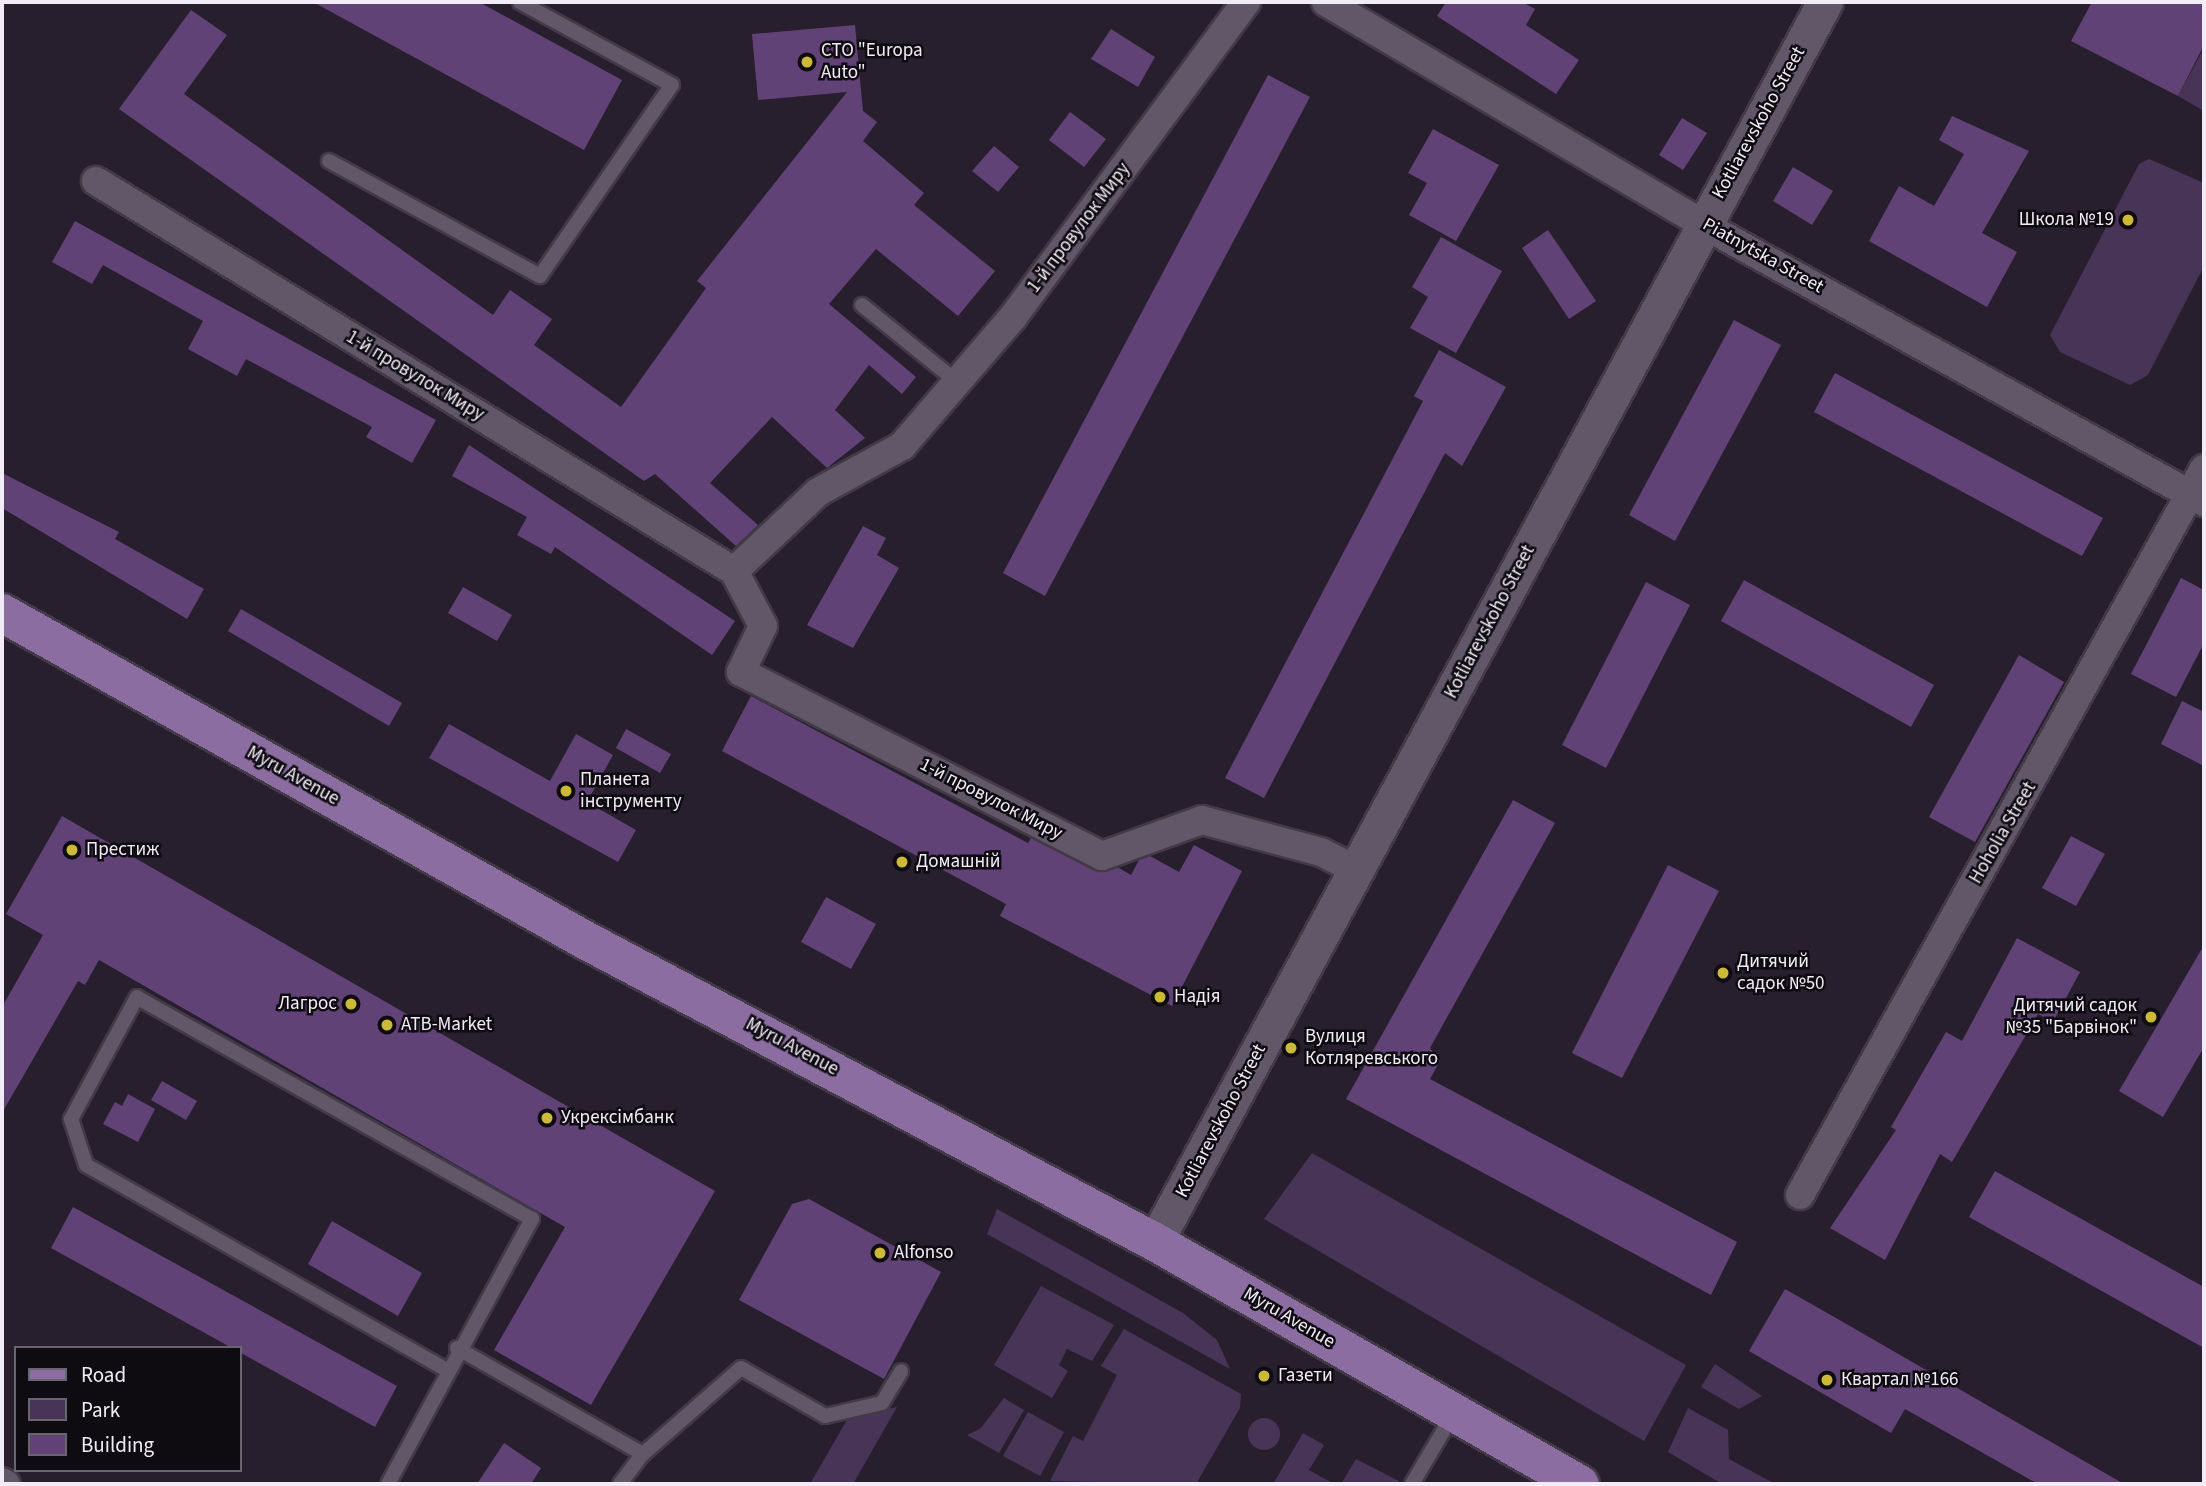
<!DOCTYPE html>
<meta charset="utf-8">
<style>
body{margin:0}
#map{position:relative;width:2206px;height:1486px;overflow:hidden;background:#281f2e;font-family:"Source Sans 3",sans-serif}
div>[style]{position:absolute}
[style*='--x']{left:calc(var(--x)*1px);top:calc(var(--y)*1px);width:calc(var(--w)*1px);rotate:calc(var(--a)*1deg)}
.green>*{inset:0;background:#483456}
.round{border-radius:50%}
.building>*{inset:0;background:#614276}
.roads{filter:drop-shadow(2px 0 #423a47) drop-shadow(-2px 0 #423a47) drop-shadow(0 2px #423a47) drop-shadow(0 -2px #423a47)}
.service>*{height:14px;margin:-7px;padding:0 7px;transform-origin:7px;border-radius:7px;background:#615769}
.minor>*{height:28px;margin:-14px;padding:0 14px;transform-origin:14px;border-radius:14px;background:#615769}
.tertiary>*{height:35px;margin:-17.5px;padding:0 17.5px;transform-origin:17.5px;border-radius:17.5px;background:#615769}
.primary>*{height:38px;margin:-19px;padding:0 19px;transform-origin:19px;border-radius:19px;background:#8c6da2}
.dots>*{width:19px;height:19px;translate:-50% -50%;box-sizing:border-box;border:4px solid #0e0b11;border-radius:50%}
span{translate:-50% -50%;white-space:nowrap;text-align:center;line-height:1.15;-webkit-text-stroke:5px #0e0b11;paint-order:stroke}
.poi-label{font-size:19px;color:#f2ecf6}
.left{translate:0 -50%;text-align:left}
.right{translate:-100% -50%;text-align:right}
.street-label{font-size:19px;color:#f2ecf6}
.frame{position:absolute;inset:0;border:4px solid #f2ecf6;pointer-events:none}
.legend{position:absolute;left:14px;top:1346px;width:228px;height:126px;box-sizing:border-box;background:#0e0b11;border:2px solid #69656d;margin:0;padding:9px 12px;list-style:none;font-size:21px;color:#f2ecf6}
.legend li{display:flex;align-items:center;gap:14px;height:35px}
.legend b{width:35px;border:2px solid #69656d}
</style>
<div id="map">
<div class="green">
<i style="clip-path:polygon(2204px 48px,2204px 111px,2178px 96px)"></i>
<i style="clip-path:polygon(2149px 159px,2204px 183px,2204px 266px,2148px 375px,2130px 385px,2060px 352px,2050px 335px,2139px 164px)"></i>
<i style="clip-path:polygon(1312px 1153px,1686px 1365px,1644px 1441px,1264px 1219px)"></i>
<i style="clip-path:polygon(997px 1209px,1183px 1313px,1217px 1340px,1230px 1369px,987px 1234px)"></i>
<i style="clip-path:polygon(1041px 1286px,1114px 1325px,1092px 1361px,1067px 1349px,1059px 1365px,1068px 1371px,1052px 1398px,994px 1365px)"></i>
<i style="clip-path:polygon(1124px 1329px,1241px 1394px,1240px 1408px,1196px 1484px,1050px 1481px,1073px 1436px,1083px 1441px,1117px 1375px,1101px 1366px)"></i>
<i style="clip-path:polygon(1715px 1364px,1762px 1396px,1739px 1409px,1701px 1387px)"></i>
<i style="clip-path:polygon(1004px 1398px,1024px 1410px,999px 1453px,967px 1435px,980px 1429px)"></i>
<i style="clip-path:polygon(897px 1407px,853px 1484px,810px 1484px,848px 1418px)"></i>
<i style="clip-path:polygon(1688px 1408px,1728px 1430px,1729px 1459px,1775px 1484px,1722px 1484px,1668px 1452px)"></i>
<i style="clip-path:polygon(1028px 1412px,1064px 1432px,1040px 1476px,1003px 1456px)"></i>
<i class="round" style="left:1248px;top:1418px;width:32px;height:32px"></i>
<i style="clip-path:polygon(1303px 1433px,1324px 1445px,1309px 1470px,1334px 1484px,1273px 1484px)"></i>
<i style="clip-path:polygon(1356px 1459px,1399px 1481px,1397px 1484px,1341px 1484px)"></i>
</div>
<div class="building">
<i style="clip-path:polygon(313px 2px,479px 2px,622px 80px,584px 150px)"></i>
<i style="clip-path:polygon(1446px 2px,1522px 2px,1535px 9px,1526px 25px,1579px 60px,1556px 94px,1437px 16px)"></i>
<i style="clip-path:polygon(2092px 2px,2204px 2px,2204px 45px,2178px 96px,2071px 41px)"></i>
<i style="clip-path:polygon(191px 10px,227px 35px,184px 94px,493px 315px,510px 290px,552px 319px,534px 345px,621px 407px,706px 288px,697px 281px,847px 92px,758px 100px,752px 34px,855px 25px,863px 111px,877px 122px,863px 141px,924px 193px,914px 205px,995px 271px,958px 316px,876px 249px,829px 304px,916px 377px,902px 394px,869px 365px,835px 410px,865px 438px,827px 468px,772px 417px,710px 483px,758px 525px,736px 546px,655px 474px,644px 481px,119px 109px)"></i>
<i style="clip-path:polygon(1111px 29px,1155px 57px,1138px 87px,1091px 59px)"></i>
<i style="clip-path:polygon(1268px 75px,1310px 97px,1045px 596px,1003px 573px)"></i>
<i style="clip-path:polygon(1070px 112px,1106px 139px,1084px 167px,1049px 140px)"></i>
<i style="clip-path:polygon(1952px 116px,2029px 151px,1982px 233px,2017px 252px,1987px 307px,1869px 241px,1899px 186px,1934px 206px,1964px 154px,1939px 140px)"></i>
<i style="clip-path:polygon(1682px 118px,1707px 133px,1683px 170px,1659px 155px)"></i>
<i style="clip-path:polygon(1433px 129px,1499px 165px,1456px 241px,1409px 215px,1427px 183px,1408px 173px)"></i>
<i style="clip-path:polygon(994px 146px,1019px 167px,998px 192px,972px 171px)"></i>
<i style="clip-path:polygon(1793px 167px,1833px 191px,1812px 225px,1773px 201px)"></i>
<i style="clip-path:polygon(75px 221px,436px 420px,412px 463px,366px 437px,372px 427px,246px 359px,237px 376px,188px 349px,203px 321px,103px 265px,92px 284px,52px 262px)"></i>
<i style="clip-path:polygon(1548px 230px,1596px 301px,1569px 319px,1522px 248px)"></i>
<i style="clip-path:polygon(1441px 237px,1502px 271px,1456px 353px,1410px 328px,1428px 297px,1412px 287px)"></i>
<i style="clip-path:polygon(1734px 320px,1781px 345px,1675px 541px,1629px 515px)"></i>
<i style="clip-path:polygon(1439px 350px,1506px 387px,1462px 466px,1445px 453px,1264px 798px,1225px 778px,1423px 401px,1414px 396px)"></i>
<i style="clip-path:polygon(1835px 373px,2103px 518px,2082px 556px,1814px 412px)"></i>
<i style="clip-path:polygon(469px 445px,735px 621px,712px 655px,555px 547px,551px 554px,517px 535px,527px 517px,452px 476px)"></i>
<i style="clip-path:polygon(2px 473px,119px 532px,115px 539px,204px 589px,187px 619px,2px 508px)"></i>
<i style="clip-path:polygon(863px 526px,886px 538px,877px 555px,899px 568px,853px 648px,807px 625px)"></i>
<i style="clip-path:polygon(2181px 578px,2204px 590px,2204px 643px,2176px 697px,2131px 674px)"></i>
<i style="clip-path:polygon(1744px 580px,1934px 685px,1911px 727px,1721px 621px)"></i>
<i style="clip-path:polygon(1646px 582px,1690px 605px,1606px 768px,1562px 745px)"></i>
<i style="clip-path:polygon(463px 587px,512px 615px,497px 641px,448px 613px)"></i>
<i style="clip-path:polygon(241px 609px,402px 703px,389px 726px,228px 631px)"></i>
<i style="clip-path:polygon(2019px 655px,2064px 682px,1975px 842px,1929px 817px)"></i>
<i style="clip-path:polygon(751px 696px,1028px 843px,1031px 838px,1095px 871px,1119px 868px,1131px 875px,1139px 860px,1150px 856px,1179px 872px,1194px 845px,1242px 871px,1172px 1006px,1000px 916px,1006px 904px,722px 751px)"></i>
<i style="clip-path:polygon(2182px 701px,2204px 712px,2204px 766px,2161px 744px)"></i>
<i style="clip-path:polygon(449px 724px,550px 781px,576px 734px,613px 755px,587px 802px,636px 830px,618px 862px,429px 758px)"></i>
<i style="clip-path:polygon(626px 729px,671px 754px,660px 773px,616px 748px)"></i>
<i style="clip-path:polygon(1513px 800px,1555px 823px,1430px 1048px,1440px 1061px,1430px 1079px,1737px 1242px,1711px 1295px,1346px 1099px)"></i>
<i style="clip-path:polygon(62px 816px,715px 1191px,591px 1405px,494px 1350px,565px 1227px,99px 960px,85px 985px,78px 981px,2px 1113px,2px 1007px,43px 935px,6px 914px)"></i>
<i style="clip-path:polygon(2071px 836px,2105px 854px,2076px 906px,2042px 888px)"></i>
<i style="clip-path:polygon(1668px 865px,1719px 891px,1622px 1078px,1572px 1053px)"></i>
<i style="clip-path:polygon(826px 897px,876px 924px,851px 969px,801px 942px)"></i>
<i style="clip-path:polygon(2017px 938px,2080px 972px,2053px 1022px,2038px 1014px,1952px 1162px,1940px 1154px,1885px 1260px,1830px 1228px,1896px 1130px,1891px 1127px,1946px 1032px,1962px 1041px)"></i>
<i style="clip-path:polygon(2204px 945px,2204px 1047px,2163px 1117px,2119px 1091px)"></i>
<i style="clip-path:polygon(162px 1081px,197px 1101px,186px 1120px,151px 1100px)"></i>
<i style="clip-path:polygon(128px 1094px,155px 1109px,138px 1142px,103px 1124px,115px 1102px,122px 1106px)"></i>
<i style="clip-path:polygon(1995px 1171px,2204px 1287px,2204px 1348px,1969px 1217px)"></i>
<i style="clip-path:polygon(809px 1199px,941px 1272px,884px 1379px,739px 1300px,792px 1204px)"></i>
<i style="clip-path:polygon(73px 1207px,397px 1386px,375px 1427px,51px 1248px)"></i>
<i style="clip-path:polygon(332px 1221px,422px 1273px,398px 1316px,308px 1264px)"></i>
<i style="clip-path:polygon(1785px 1289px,1836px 1318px,2124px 1484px,2038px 1484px,1905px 1409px,1891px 1433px,1749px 1351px)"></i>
<i style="clip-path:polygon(504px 1443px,541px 1468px,531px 1484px,477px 1484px)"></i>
</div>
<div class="roads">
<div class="service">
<i style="--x:329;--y:161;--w:240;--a:28.6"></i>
<i style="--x:540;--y:276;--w:232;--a:-55.4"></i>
<i style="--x:672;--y:85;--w:173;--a:-151.4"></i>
<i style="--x:862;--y:305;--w:122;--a:39"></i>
<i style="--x:457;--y:1348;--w:214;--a:29.7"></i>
<i style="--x:388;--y:1484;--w:302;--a:-61.5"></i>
<i style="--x:532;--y:1219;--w:453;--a:-150.7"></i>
<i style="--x:137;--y:997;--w:139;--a:118.4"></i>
<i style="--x:71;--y:1119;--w:48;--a:71.9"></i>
<i style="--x:86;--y:1165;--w:415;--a:29.6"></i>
<i style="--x:620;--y:1484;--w:38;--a:-53"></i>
<i style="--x:643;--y:1454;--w:130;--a:-41.3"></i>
<i style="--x:741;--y:1368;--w:97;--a:29.7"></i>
<i style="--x:825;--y:1416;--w:58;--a:-12.8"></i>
<i style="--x:882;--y:1403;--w:37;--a:-59"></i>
<i style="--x:1412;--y:1484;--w:82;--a:-59.4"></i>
</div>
<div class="minor">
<i style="--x:1326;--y:2;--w:439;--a:30.5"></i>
<i style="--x:1704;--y:225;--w:572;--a:28.99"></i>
<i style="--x:96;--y:181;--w:748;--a:31.44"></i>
<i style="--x:734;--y:571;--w:62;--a:62.2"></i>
<i style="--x:763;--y:626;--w:51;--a:115.6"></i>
<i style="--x:741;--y:672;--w:405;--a:27"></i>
<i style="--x:1102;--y:856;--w:106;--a:-19.8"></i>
<i style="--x:1202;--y:820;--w:123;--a:15.1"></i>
<i style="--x:1321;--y:852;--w:40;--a:26.6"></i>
<i style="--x:734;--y:571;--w:115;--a:-43.2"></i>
<i style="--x:818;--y:492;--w:96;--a:-28.7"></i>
<i style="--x:902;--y:446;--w:170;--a:-49.3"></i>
<i style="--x:1013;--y:317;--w:392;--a:-53.5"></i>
<i style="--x:1800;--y:1195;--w:831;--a:-60.91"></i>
<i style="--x:2;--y:1482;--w:4;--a:27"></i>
</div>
<div class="tertiary">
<i style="--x:1155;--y:1242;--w:1409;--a:-61.62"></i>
</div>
<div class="primary">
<i style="--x:2;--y:613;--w:668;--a:29.29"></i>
<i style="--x:585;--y:940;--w:645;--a:27.92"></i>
<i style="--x:1155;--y:1242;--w:489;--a:29.7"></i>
</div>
</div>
<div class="dots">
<i style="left:807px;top:62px;background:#cdb938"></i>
<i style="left:2128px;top:220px;background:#cdb938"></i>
<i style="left:566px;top:791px;background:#cdb938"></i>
<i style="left:72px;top:850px;background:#cdb938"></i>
<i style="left:902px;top:862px;background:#cdb938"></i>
<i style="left:1723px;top:973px;background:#cdb938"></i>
<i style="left:1160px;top:997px;background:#cdb938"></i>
<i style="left:351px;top:1004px;background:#cdb938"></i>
<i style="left:2151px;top:1017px;background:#cdb938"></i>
<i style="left:387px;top:1025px;background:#cdb938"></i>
<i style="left:1291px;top:1048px;background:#cdb938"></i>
<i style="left:547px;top:1118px;background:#cdb938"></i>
<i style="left:880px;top:1253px;background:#cdb938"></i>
<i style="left:1264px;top:1376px;background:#cdb938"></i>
<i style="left:1827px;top:1380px;background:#cdb938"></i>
</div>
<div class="poi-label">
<span class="left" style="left:821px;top:62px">СТО "Europa<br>Auto"</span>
<span class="right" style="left:2114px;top:220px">Школа №19</span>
<span class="left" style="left:580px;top:791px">Планета<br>інструменту</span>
<span class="left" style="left:86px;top:850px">Престиж</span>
<span class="left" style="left:916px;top:862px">Домашній</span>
<span class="left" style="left:1737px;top:973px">Дитячий<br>садок №50</span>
<span class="left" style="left:1174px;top:997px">Надія</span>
<span class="right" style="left:337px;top:1004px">Лагрос</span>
<span class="right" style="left:2137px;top:1017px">Дитячий садок<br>№35 "Барвінок"</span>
<span class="left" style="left:401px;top:1025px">ATB-Market</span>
<span class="left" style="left:1305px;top:1048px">Вулиця<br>Котляревського</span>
<span class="left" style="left:561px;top:1118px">Укрексімбанк</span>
<span class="left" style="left:894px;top:1253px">Alfonso</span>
<span class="left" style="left:1278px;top:1376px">Газети</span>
<span class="left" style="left:1841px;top:1380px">Квартал №166</span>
</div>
<div class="street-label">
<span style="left:1759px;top:123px;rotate:-61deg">Kotliarevskoho Street</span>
<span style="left:1079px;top:228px;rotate:-53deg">1-й провулок Миру</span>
<span style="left:1763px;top:256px;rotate:29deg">Piatnytska Street</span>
<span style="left:415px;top:376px;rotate:31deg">1-й провулок Миру</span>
<span style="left:1490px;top:622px;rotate:-62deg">Kotliarevskoho Street</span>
<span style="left:293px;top:776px;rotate:29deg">Myru Avenue</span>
<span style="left:991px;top:799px;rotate:27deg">1-й провулок Миру</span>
<span style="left:2003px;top:833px;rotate:-60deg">Hoholia Street</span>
<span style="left:792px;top:1047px;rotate:28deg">Myru Avenue</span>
<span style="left:1221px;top:1121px;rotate:-62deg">Kotliarevskoho Street</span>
<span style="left:1289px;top:1318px;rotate:30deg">Myru Avenue</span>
</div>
<div class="frame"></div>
<ul class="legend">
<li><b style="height:9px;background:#8c6da2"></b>Road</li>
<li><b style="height:19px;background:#483456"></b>Park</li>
<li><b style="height:19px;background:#614276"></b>Building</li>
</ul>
</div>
